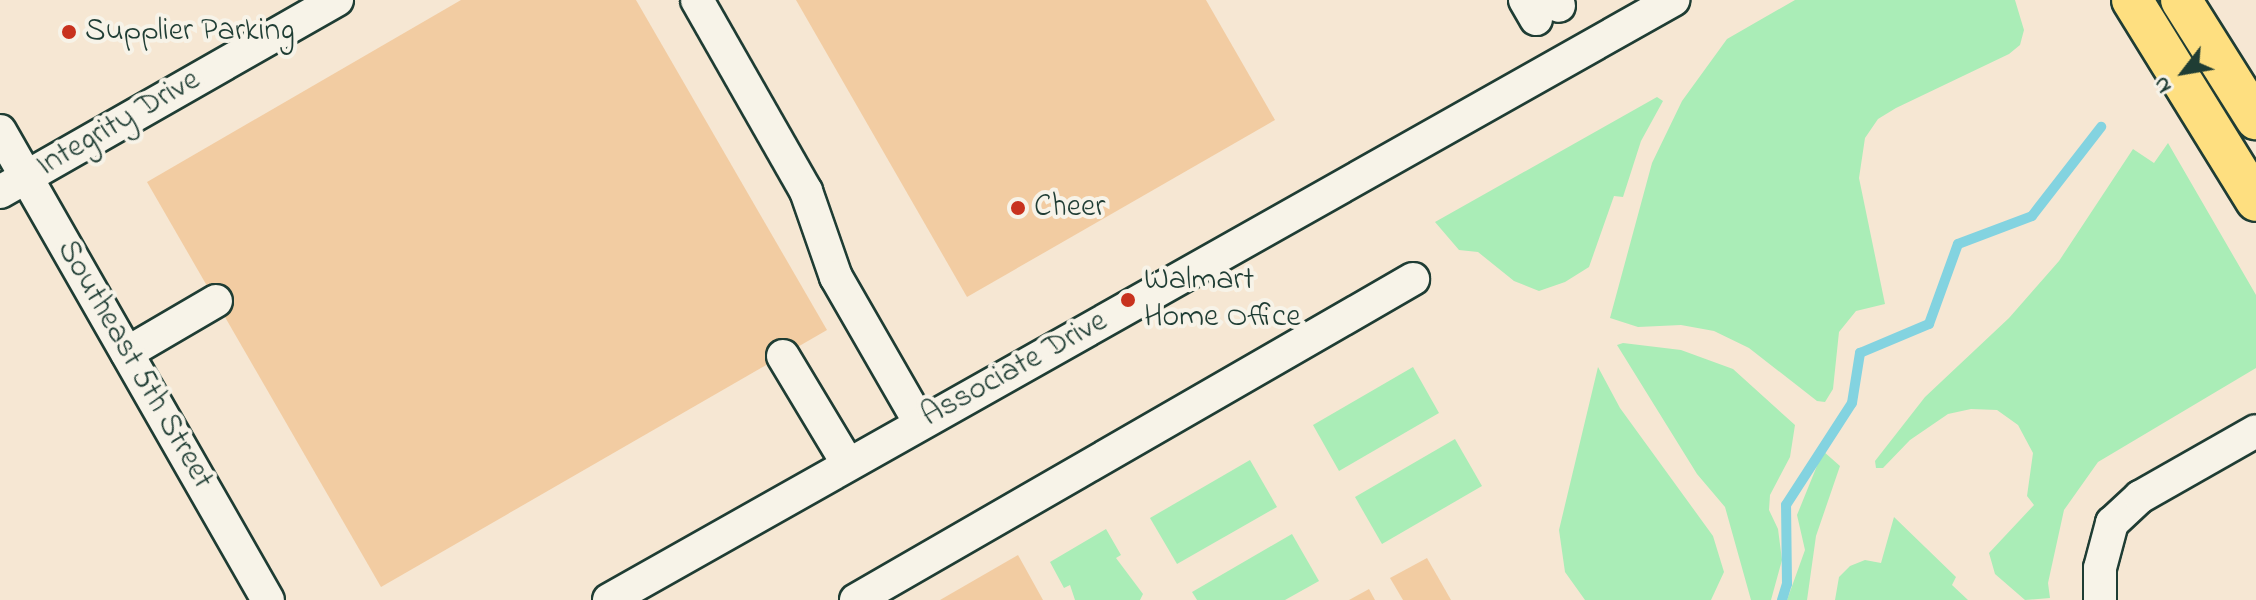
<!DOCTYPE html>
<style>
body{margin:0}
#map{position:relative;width:2256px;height:600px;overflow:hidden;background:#f7f3e8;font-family:"Indie Flower",sans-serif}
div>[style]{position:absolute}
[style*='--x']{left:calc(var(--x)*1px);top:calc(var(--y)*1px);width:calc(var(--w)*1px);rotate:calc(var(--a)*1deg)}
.built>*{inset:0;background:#f6e7d3}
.green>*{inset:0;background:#aaedb7}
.stream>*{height:10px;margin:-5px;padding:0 5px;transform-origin:5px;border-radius:5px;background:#83d3e0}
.building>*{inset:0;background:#f2cca2}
.roads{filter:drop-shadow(2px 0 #1f3d34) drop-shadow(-2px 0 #1f3d34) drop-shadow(0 2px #1f3d34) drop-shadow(0 -2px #1f3d34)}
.minor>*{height:32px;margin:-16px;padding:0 16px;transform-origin:16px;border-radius:16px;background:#f7f3e8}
.major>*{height:40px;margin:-20px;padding:0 20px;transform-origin:20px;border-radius:20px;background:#fedf80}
.dots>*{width:22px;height:22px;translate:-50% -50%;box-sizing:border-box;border:4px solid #f7f3e8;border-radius:50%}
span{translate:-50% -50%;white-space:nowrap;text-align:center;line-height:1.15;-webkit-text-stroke:8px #f7f3e8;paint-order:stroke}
.poi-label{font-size:32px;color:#1f3d34}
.left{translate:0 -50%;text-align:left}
.street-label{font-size:32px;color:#1f3d34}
.north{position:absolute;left:2144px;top:32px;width:80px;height:80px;-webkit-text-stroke:6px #f7f3e8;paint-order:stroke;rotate:239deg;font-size:22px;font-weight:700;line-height:32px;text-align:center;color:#1f3d34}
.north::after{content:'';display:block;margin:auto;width:28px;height:36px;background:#1f3d34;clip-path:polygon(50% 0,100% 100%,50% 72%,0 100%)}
</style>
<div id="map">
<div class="built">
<i style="clip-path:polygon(0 0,2256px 0,2256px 600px,0 600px)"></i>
</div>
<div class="green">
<i style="clip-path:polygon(1795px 0,2015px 0,2024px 30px,2020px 45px,2009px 54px,1896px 108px,1878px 119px,1865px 138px,1859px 178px,1885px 304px,1856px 311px,1839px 332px,1833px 389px,1825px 402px,1817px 401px,1749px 348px,1714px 331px,1681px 325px,1638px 327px,1610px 318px,1652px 163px,1682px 101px,1727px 39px)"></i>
<i style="clip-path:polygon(1657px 97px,1663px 101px,1641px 141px,1623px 197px,1614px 196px,1589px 267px,1565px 282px,1539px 291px,1514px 281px,1478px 252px,1459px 250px,1435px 222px)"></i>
<i style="clip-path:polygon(2168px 143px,2256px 295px,2256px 368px,2098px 462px,2064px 510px,2048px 583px,2050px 598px,2025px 600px,1995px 574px,1989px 553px,2034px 505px,2027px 496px,2033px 453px,2018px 425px,1997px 410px,1971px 409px,1948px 414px,1910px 440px,1883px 468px,1876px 468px,1875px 461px,1925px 397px,2009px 318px,2059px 261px,2133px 149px,2154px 163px)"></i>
<i style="clip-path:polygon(1623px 343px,1681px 350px,1733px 369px,1795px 425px,1790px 457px,1770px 495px,1769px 510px,1778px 529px,1782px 560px,1771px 600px,1751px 600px,1725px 507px,1697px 474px,1617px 345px)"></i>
<i style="clip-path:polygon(1413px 367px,1439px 413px,1339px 471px,1313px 425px)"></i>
<i style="clip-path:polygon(1598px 367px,1620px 408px,1713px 536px,1724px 572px,1711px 600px,1585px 600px,1565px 572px,1559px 530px)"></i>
<i style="clip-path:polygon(1455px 439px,1482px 486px,1382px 544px,1355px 497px)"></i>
<i style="clip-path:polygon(1823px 451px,1840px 466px,1816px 536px,1807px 600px,1787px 600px,1805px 550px,1797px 515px)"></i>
<i style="clip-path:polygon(1250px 460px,1277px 507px,1177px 564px,1150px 518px)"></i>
<i style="clip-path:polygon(1894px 517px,1956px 577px,1952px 585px,1968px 600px,1835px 600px,1839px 577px,1850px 566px,1865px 560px,1881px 563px)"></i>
<i style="clip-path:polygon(1106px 529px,1121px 555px,1116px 558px,1143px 594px,1140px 600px,1075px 600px,1070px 585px,1064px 588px,1050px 562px)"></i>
<i style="clip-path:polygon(1292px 534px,1319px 581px,1285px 600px,1197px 600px,1192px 592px)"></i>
</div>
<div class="stream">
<i style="--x:1782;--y:600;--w:17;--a:-73"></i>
<i style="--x:1787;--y:584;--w:79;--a:-90.7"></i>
<i style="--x:1786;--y:505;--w:121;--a:-57.1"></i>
<i style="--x:1852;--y:403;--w:51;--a:-80.9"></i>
<i style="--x:1860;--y:353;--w:75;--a:-22.8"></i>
<i style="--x:1929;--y:324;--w:85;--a:-70.1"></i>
<i style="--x:1958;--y:244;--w:79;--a:-20.7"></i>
<i style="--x:2032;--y:216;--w:113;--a:-52.2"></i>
</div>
<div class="building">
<i style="clip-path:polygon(461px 0,636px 0,827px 330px,381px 587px,147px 182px)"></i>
<i style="clip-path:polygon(796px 0,1206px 0,1275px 120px,967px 297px)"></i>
<i style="clip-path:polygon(1018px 555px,1043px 600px,940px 600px)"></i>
<i style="clip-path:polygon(1427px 558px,1451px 600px,1403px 600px,1390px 578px)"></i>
<i style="clip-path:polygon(1369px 589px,1375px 600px,1349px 600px)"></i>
</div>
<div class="roads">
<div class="minor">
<i style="--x:697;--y:0;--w:220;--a:60.3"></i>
<i style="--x:806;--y:191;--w:91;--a:70.8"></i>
<i style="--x:836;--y:277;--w:168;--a:60.1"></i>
<i style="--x:1525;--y:0;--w:22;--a:60"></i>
<i style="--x:1555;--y:0;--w:7;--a:56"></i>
<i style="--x:0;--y:131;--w:540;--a:60.26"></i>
<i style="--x:0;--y:192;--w:388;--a:-29.7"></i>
<i style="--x:127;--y:353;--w:103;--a:-30.3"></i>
<i style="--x:783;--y:356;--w:126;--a:59"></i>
<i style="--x:609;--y:600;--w:1222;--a:-29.42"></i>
<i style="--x:856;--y:600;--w:643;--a:-29.95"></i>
<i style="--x:2100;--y:600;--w:32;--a:-90"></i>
<i style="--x:2100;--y:568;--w:47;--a:-75.1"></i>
<i style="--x:2112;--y:523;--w:38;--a:-43"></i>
<i style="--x:2140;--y:497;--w:133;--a:-29.6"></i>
</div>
<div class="major">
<i style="--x:2132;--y:0;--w:236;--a:58.3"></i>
<i style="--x:2181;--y:0;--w:141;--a:57.8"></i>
</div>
</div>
<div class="dots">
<i style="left:69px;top:32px;background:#c8321e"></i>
<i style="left:1018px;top:208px;background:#c8321e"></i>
<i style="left:1128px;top:300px;background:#c8321e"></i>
</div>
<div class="poi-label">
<span class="left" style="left:85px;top:32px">Supplier Parking</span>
<span class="left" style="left:1034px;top:208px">Cheer</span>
<span class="left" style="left:1144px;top:300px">Walmart<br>Home Office</span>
</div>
<div class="street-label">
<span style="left:119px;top:124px;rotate:-30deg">Integrity Drive</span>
<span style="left:134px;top:365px;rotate:60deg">Southeast 5th Street</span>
<span style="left:1015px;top:370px;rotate:-29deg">Associate Drive</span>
</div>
<div class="north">N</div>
</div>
